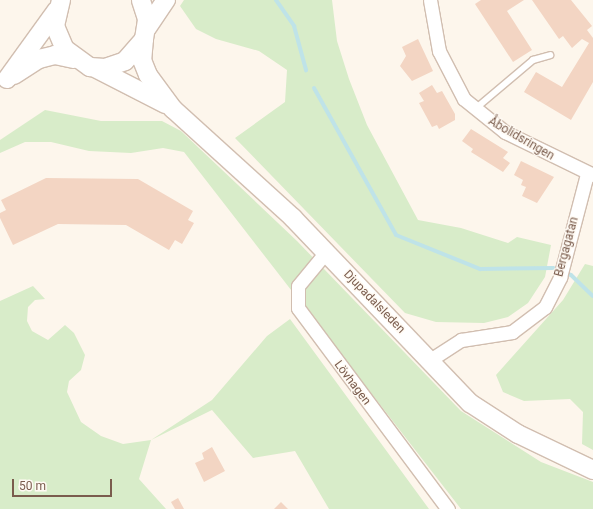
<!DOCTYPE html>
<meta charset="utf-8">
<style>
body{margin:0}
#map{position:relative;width:593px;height:509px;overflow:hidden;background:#fdf6ec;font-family:Roboto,sans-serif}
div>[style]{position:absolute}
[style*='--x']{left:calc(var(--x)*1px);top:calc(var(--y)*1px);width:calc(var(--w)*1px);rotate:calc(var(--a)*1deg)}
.green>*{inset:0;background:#d8ecc9}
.stream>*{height:4px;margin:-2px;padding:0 2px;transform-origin:2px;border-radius:2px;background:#bfe3e8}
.building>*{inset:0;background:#f3d5c3}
.roads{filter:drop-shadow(1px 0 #d1beb0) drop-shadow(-1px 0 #d1beb0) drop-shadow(0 1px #d1beb0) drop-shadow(0 -1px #d1beb0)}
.lane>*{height:6px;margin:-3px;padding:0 3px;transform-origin:3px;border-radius:3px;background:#fff}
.street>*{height:13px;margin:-6.5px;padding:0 6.5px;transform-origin:6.5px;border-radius:6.5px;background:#fff}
.secondary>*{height:18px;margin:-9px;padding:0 9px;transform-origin:9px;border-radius:9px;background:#fff}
span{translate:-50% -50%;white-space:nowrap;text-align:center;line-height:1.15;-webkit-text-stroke:3px #fffaf3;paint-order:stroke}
.street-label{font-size:12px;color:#7a5c4d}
.scale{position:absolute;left:12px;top:479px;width:100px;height:18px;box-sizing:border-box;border:2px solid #7a5c4d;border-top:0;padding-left:5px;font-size:12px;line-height:14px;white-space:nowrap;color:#7a5c4d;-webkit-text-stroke:3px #fffaf3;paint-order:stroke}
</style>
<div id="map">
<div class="green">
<i style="clip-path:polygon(184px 0,332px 0,337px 41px,349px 79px,367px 125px,418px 220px,461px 228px,508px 243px,517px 237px,551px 245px,545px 277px,528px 303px,508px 317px,484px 323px,436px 322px,405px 313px,235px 138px,285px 102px,287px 70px,259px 51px,216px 39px,196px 29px,180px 6px)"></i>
<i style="clip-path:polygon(45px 110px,101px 121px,162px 121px,181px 131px,297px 241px,461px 411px,541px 462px,593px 482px,593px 509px,461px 509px,184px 152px,163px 148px,131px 153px,89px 151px,51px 142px,25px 142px,0 153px,0 140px)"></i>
<i style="clip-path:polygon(585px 264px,593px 266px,593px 450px,582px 444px,583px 412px,570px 399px,524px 401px,503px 392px,496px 375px,563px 300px)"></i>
<i style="clip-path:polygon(33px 286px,45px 299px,35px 300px,28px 307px,27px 321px,32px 331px,48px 340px,65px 325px,74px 333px,85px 355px,81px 370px,69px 381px,67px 392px,81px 422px,101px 436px,123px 444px,151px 440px,212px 400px,267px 336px,290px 319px,429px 509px,329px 509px,295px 451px,253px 458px,212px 410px,151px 440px,139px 479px,166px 509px,0 509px,0 301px)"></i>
</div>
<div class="stream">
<i style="--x:276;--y:0;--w:32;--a:55"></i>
<i style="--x:294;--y:26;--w:46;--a:74.7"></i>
<i style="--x:314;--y:88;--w:168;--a:60.8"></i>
<i style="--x:396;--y:235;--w:91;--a:22"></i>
<i style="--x:480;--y:269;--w:73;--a:-0.8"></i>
<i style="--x:553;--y:268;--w:19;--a:21"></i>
<i style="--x:571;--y:275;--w:30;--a:44"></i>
</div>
<div class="building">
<i style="clip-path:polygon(481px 0,524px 0,507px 11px,532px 50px,513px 62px,475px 4px)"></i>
<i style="clip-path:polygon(532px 0,571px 0,592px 26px,587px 30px,593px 38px,593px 82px,571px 120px,524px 92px,536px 72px,562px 87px,589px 43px,582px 39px,572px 48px,563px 36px,559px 39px)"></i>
<i style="clip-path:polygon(418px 39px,433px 71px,412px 81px,400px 66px,406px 56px,402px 47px)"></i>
<i style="clip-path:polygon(432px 85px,437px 93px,442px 91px,455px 114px,455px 120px,439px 129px,437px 125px,432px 127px,419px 103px,424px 101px,419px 93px)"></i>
<i style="clip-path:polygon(471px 129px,508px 152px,503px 158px,510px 163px,503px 172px,471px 152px,473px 149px,462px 141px)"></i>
<i style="clip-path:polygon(521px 161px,554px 177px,537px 203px,522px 196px,526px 187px,521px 185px,523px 180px,514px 175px)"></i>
<i style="clip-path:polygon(46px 178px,138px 179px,193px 211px,188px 220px,194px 223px,182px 244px,175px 240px,169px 250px,126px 225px,58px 224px,13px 245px,0 218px,0 213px,6px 210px,1px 200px)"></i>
<i style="clip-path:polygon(212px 447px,225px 471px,204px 482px,195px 463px,204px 459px,202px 453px)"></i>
<i style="clip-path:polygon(178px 498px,184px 509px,175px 509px,171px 502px)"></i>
<i style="clip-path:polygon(281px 502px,288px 509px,274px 509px)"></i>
</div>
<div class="roads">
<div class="lane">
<i style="--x:475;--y:109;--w:76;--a:-40.2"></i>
<i style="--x:533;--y:60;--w:18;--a:-16"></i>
</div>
<div class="street">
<i style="--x:430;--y:0;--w:52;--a:80"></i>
<i style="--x:439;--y:51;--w:54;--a:62.5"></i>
<i style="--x:464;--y:99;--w:53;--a:38.8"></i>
<i style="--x:505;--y:132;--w:98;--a:26"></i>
<i style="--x:326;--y:252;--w:44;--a:129.5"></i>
<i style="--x:298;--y:286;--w:22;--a:90"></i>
<i style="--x:298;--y:308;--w:251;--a:53.3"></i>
<i style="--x:430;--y:360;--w:37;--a:-33"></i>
<i style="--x:461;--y:340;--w:52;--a:-8.9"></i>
<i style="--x:512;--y:332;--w:41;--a:-37.1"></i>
<i style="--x:545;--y:307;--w:34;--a:-63"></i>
<i style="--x:560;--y:277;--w:106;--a:-75.3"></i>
</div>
<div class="secondary">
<i style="--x:61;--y:0;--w:27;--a:103"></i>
<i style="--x:55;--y:26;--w:25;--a:67"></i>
<i style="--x:65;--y:49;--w:31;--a:36"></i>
<i style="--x:90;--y:67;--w:15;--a:4"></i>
<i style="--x:105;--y:68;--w:21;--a:-19"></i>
<i style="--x:125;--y:61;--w:29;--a:-49"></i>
<i style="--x:144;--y:39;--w:20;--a:-81"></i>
<i style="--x:147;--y:19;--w:20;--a:-108"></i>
<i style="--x:147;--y:28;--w:34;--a:-56"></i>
<i style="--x:144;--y:39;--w:21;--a:95"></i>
<i style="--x:142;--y:60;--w:16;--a:68"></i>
<i style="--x:148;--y:75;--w:42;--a:53.7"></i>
<i style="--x:173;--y:109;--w:162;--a:42.2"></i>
<i style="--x:293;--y:218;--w:256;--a:46.3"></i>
<i style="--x:470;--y:403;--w:57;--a:32.9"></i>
<i style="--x:518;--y:434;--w:83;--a:25.6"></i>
<i style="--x:95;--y:68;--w:79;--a:27.2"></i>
<i style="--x:14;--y:75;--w:30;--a:-33"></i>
<i style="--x:39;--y:59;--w:16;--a:-14"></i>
<i style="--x:55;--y:55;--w:19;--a:12"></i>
<i style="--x:7;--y:79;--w:85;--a:-54.1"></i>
</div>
</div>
<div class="street-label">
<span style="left:521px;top:139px;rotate:30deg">Åbolidsringen</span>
<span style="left:567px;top:247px;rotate:-75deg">Bergagatan</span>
<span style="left:374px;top:302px;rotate:46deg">Djupadalsleden</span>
<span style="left:352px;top:383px;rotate:53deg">Lövhagen</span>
</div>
<div class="scale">50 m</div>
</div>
